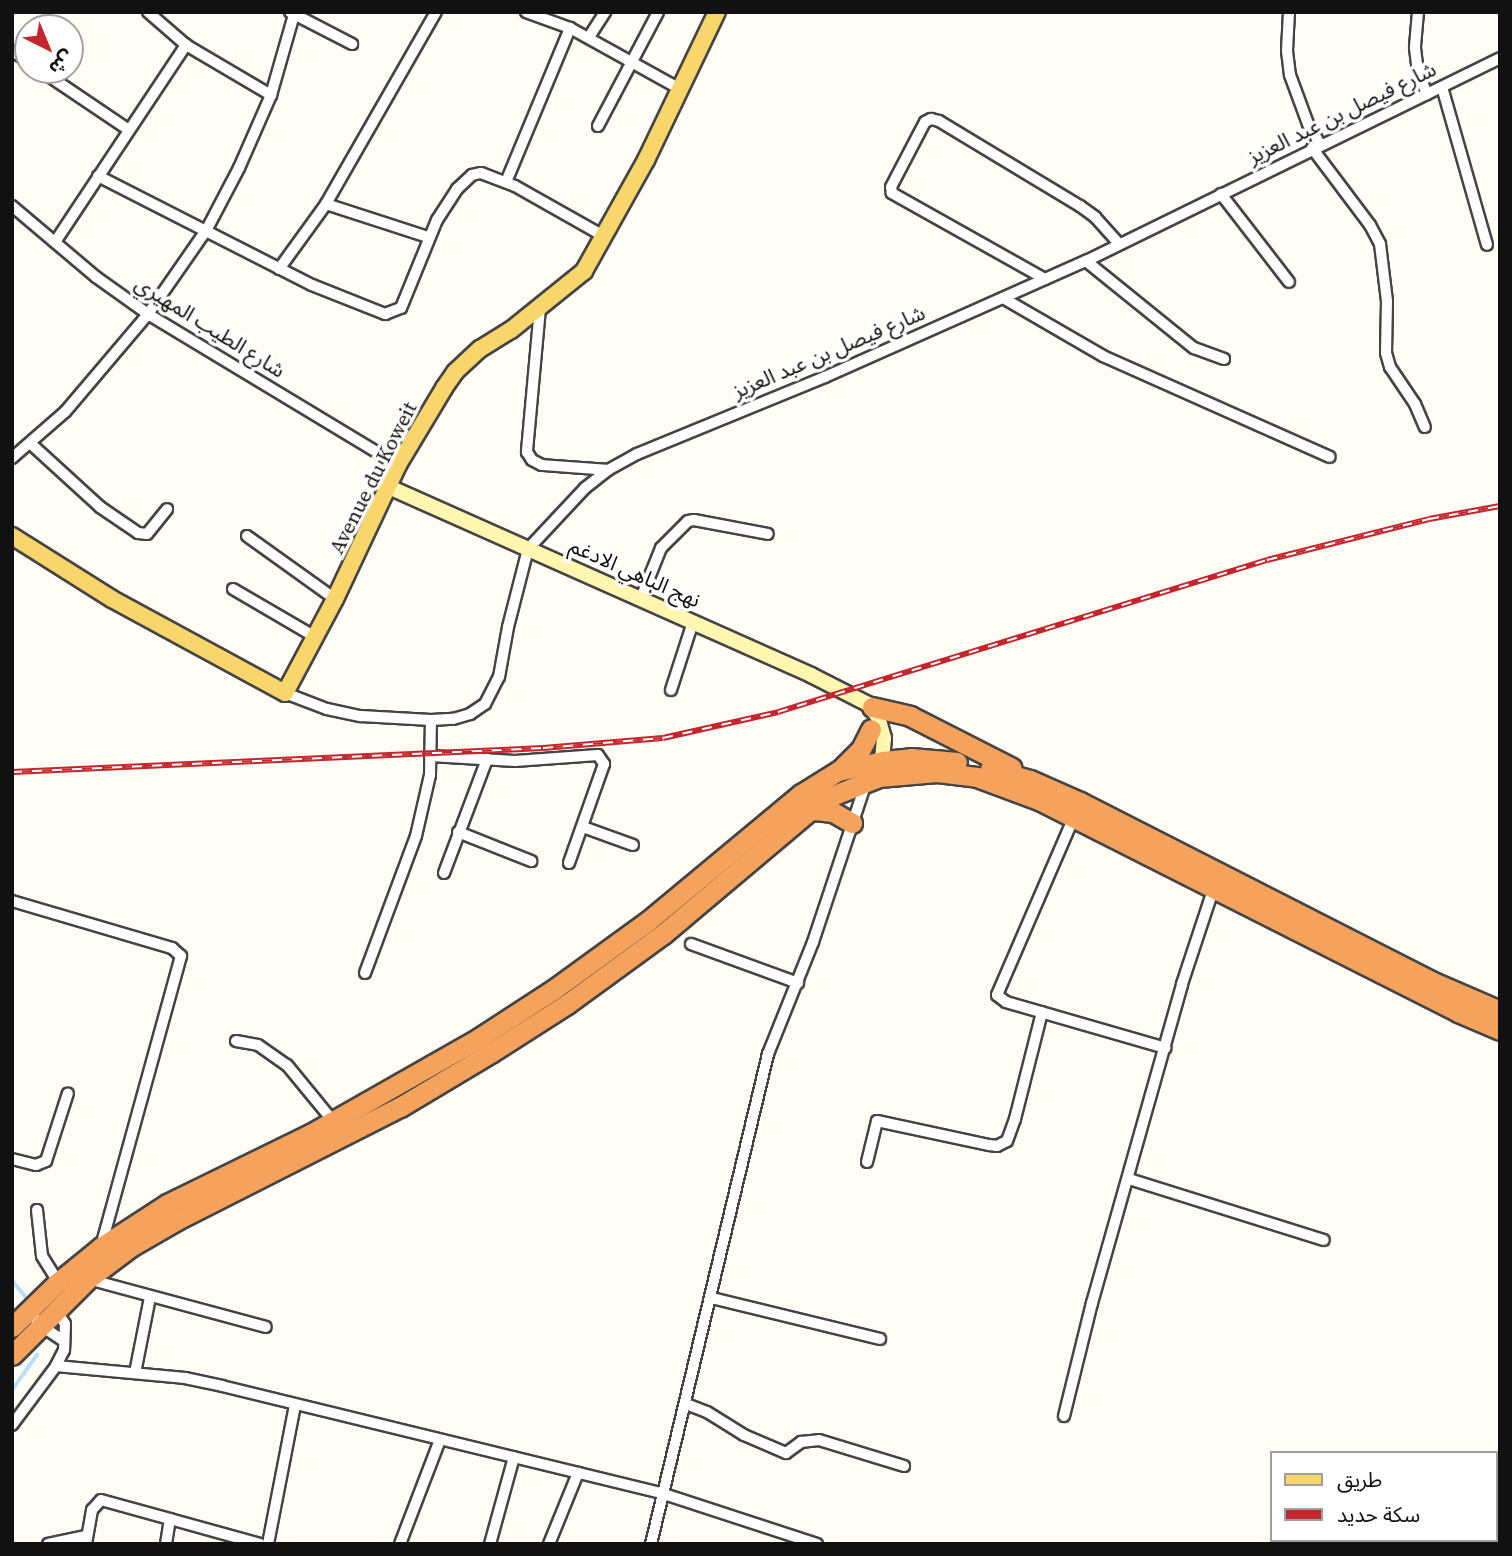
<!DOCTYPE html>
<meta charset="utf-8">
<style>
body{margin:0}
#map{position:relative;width:1512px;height:1556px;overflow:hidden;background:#fffdf5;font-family:"Source Serif 4","Noto Sans Arabic",serif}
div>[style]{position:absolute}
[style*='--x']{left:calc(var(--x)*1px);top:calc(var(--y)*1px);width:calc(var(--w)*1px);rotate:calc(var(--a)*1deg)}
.stream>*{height:3.5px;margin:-1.75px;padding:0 1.75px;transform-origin:1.75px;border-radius:1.75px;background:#b9e0f7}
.roads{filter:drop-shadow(2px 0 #444) drop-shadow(-2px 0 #444) drop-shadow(0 2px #444) drop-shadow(0 -2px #444)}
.street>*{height:10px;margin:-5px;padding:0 5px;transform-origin:5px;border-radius:5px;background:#fff}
.secondary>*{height:14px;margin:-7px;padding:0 7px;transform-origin:7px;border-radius:7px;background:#fff6b0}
.primary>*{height:16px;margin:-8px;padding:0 8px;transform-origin:8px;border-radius:8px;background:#f9d66b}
.highway>*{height:19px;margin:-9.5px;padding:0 9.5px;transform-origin:9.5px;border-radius:9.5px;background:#f5a25d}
.rail>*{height:6px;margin-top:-3px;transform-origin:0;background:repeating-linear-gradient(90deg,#fff 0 10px,#c4262e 0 20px);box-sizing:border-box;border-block:2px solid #c4262e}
span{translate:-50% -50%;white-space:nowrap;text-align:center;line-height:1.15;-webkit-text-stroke:7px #fff;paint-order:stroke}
.street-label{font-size:21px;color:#111}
.frame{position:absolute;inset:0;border:14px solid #111;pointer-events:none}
.legend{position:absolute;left:1270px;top:1451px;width:228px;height:91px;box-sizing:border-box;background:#fff;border:2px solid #a0a0a0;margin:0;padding:9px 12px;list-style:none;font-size:21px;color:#111}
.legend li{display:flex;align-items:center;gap:14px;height:35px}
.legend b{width:35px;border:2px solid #a0a0a0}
.north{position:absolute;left:14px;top:14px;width:70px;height:70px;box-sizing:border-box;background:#fff;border:2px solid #a0a0a0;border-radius:50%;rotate:137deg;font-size:19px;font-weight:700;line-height:28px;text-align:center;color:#111}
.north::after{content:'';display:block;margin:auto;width:24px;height:32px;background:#c4262e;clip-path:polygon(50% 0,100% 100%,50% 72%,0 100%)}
</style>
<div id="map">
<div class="stream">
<i style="--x:12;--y:1280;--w:21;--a:51"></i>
<i style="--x:12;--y:1390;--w:43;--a:-54.5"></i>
</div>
<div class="roads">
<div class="street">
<i style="--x:148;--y:12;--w:50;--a:41"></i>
<i style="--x:186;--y:45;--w:99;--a:30.5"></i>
<i style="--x:290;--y:12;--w:70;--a:27.3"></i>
<i style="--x:526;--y:12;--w:47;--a:20"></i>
<i style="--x:570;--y:28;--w:126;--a:29"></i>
<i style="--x:1289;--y:12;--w:39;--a:93"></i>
<i style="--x:1287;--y:51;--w:24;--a:83"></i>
<i style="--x:1290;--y:75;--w:52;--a:69.8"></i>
<i style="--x:1308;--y:124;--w:23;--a:59"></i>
<i style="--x:1418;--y:12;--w:36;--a:95"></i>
<i style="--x:1415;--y:48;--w:23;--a:83"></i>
<i style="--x:1418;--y:71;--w:25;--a:69"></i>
<i style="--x:589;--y:37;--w:30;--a:-57"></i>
<i style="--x:12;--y:51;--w:19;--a:32"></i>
<i style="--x:40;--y:70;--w:107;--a:34"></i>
<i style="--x:1442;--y:87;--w:164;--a:74.1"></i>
<i style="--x:598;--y:126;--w:129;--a:-62.2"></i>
<i style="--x:1312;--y:148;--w:96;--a:53"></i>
<i style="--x:1370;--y:225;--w:21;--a:62"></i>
<i style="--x:1380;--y:244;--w:57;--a:83"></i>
<i style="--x:1387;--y:301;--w:52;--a:91.1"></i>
<i style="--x:1386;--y:353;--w:15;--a:74"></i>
<i style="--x:1390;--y:367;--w:45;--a:56"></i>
<i style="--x:1415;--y:404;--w:25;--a:67"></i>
<i style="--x:98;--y:176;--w:240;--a:27"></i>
<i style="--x:312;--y:285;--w:79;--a:21.7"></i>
<i style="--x:385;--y:314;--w:17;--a:-21"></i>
<i style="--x:401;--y:308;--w:95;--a:-67.8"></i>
<i style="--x:437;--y:220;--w:37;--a:-57"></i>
<i style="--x:457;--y:189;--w:21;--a:-43"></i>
<i style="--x:472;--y:175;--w:9;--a:-13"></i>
<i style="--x:481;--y:173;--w:36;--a:21"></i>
<i style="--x:515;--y:186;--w:103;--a:29.5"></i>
<i style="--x:506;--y:182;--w:167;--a:-67.4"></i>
<i style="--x:1221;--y:194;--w:111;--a:52.3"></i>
<i style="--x:326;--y:204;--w:107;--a:17.9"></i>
<i style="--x:12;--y:206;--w:110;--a:40.2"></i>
<i style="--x:96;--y:277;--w:64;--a:35.4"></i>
<i style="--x:148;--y:314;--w:292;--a:31.1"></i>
<i style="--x:55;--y:242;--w:237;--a:-56.4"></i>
<i style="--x:1086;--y:261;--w:139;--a:38.9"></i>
<i style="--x:1194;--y:348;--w:32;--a:20"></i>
<i style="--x:279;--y:269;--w:80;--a:-54.1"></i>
<i style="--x:326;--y:204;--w:221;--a:-60.2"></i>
<i style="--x:1045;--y:279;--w:176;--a:-150.7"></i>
<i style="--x:892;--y:193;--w:6;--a:-99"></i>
<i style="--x:891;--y:187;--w:73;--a:-62.4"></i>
<i style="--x:925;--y:122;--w:7;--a:-27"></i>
<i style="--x:931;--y:119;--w:8;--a:14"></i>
<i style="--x:939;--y:121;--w:165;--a:31.1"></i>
<i style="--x:1080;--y:206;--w:19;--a:36"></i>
<i style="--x:1095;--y:217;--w:36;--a:48"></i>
<i style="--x:1003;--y:298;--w:116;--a:30.1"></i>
<i style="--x:1103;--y:356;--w:248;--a:24"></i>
<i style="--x:540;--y:308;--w:145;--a:95.2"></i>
<i style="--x:527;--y:452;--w:9;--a:58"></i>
<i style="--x:532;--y:460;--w:11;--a:27"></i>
<i style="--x:542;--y:465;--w:66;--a:4.3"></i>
<i style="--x:30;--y:443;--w:95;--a:42.4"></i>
<i style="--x:100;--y:507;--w:46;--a:34.4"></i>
<i style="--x:138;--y:533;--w:9;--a:6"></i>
<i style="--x:147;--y:534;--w:32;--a:-51"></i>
<i style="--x:12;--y:458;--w:70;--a:-41"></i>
<i style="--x:65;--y:412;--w:128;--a:-49.7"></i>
<i style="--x:148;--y:314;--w:103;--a:-55.2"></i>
<i style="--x:207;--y:229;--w:69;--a:-62.3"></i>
<i style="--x:239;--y:168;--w:80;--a:-66.3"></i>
<i style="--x:271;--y:95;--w:83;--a:-74"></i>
<i style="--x:247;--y:536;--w:108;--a:35.6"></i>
<i style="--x:233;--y:589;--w:95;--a:30.3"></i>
<i style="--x:641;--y:598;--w:54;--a:-68.2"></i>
<i style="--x:661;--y:548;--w:38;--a:-45"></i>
<i style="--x:688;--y:521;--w:6;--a:-9"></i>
<i style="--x:694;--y:520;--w:75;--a:10.7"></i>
<i style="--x:671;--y:690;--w:71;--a:-72.1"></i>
<i style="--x:285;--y:693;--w:45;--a:20.9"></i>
<i style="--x:327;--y:709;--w:35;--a:12"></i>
<i style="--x:361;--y:716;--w:70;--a:3.3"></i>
<i style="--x:431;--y:720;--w:22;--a:-3"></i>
<i style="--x:453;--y:719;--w:18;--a:-16"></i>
<i style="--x:470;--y:714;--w:18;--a:-34"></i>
<i style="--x:485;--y:704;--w:30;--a:-63"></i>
<i style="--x:499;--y:677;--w:51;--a:-79.8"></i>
<i style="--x:508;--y:627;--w:81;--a:-75.6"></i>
<i style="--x:528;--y:549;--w:83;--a:-46.9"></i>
<i style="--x:585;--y:488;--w:29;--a:-38"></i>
<i style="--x:608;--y:470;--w:33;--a:-29"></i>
<i style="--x:637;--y:454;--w:203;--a:-22.3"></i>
<i style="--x:825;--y:377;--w:286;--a:-24"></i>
<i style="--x:1086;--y:261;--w:461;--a:-26.1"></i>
<i style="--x:430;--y:756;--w:85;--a:3.4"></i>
<i style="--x:515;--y:761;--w:83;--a:-4.1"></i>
<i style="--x:598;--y:755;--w:11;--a:56"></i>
<i style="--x:604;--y:764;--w:105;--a:109.5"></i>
<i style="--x:1074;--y:817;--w:194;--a:113.4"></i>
<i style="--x:997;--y:995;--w:11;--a:38"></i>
<i style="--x:1006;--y:1002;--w:166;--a:16.1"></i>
<i style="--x:583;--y:827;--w:53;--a:19.8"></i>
<i style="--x:458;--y:832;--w:79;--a:21.7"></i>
<i style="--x:444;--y:873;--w:122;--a:-69.3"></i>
<i style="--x:12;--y:901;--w:167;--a:16.4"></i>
<i style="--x:172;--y:948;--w:12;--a:42"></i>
<i style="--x:181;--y:956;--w:302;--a:105.4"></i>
<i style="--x:691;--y:944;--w:114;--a:20"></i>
<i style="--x:365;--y:973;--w:146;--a:-69.6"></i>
<i style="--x:416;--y:836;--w:63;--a:-77.1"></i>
<i style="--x:430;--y:775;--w:55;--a:-89"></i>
<i style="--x:236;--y:1041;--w:22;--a:10"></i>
<i style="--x:258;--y:1045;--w:35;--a:35"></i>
<i style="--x:287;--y:1065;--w:72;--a:50.6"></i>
<i style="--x:12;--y:1159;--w:25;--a:14"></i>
<i style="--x:36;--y:1165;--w:11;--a:-22"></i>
<i style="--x:46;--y:1161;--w:71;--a:-72.1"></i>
<i style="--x:867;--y:1162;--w:42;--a:-76.3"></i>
<i style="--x:877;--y:1121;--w:115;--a:12.1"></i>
<i style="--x:989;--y:1145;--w:8;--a:7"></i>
<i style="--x:997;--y:1146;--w:11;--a:-27"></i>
<i style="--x:1007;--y:1141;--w:23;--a:-70"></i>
<i style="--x:1015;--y:1119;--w:110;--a:-75.8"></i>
<i style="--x:1129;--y:1179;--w:204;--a:17.4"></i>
<i style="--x:37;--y:1210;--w:46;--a:83.8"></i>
<i style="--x:42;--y:1256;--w:31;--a:58"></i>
<i style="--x:88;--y:1279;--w:184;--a:15.1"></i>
<i style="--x:712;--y:1298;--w:173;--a:13.7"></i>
<i style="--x:54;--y:1308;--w:19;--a:55"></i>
<i style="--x:65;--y:1324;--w:26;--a:92"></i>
<i style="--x:64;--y:1350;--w:18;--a:117"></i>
<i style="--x:56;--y:1366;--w:130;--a:5.3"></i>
<i style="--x:185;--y:1378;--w:38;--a:12"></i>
<i style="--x:222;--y:1386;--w:455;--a:13.7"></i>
<i style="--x:664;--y:1494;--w:161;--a:18.1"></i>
<i style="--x:28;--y:1310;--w:19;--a:51"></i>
<i style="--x:40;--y:1325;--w:29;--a:34"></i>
<i style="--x:135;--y:1373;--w:77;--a:-78.8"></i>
<i style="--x:686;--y:1404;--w:22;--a:21"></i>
<i style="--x:707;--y:1412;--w:44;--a:31.9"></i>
<i style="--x:744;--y:1435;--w:46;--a:23.2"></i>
<i style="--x:786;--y:1453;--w:19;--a:-36"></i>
<i style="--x:801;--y:1442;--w:18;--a:-6"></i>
<i style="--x:819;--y:1440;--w:89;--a:17"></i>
<i style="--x:1064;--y:1416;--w:116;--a:-76.1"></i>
<i style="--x:1092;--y:1303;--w:331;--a:-74.2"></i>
<i style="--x:1182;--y:984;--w:102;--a:-71.7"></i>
<i style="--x:12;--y:1425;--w:74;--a:-53.3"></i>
<i style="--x:48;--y:1544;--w:40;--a:-12"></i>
<i style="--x:86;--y:1544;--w:35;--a:-80"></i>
<i style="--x:92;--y:1510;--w:13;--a:-48"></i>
<i style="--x:101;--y:1500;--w:72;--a:15.4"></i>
<i style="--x:166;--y:1544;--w:25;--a:-81"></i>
<i style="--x:170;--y:1519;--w:93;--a:15.5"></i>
<i style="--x:268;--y:1544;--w:142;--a:-79"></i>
<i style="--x:400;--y:1544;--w:111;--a:-69"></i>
<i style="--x:490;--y:1544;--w:90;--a:-74.6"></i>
<i style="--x:549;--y:1544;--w:77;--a:-67.8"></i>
<i style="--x:651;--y:1544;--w:504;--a:-76.57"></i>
<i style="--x:768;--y:1054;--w:121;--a:-68.1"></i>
<i style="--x:813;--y:942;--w:168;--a:-71.6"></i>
</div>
<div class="secondary">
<i style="--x:389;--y:487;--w:462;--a:24"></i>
<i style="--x:811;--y:675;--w:64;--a:27"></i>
<i style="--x:868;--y:704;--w:16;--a:52"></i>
<i style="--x:878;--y:717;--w:22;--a:74"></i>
<i style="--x:884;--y:738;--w:32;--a:95"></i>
</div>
<div class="primary">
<i style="--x:12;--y:536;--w:118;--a:32.2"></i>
<i style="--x:112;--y:599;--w:197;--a:28.5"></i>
<i style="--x:285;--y:693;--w:106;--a:-62"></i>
<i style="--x:335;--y:599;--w:148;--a:-64.8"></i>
<i style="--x:398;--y:465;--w:90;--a:-59.1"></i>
<i style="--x:444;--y:388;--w:19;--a:-55"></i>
<i style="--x:455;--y:372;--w:34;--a:-43"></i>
<i style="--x:480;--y:349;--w:36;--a:-32"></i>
<i style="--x:511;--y:330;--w:94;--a:-38.9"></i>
<i style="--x:584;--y:271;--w:127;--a:-60.8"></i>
<i style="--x:646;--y:160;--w:164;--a:-64.4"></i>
</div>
<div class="highway">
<i style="--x:872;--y:707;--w:39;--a:13"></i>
<i style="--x:910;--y:716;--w:114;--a:27"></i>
<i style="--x:841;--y:769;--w:28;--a:-45"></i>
<i style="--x:861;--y:749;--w:22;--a:-63"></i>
<i style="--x:990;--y:769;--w:41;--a:15.4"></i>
<i style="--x:1030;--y:780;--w:55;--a:23.7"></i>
<i style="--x:1080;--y:802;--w:396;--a:27"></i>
<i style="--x:1433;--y:982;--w:73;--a:23.4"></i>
<i style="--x:806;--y:812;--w:8;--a:-14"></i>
<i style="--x:814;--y:810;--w:19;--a:6"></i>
<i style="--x:833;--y:812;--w:22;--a:30"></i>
<i style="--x:12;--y:1327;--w:64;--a:-44.4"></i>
<i style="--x:58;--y:1282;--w:55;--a:-39.1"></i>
<i style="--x:101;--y:1247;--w:79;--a:-33.1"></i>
<i style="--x:167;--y:1204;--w:161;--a:-26.1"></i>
<i style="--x:312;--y:1133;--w:192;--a:-29.6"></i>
<i style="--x:479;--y:1038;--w:88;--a:-33"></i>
<i style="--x:553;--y:990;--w:117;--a:-36"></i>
<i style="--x:648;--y:921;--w:199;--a:-39.7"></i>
<i style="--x:801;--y:794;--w:44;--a:-31.9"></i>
<i style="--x:838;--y:771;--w:46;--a:-12.5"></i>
<i style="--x:883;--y:761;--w:28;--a:-6"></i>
<i style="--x:911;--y:758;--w:46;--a:5"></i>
<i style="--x:12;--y:1355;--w:107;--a:-45"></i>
<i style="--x:88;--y:1279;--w:55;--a:-36.9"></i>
<i style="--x:132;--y:1246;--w:52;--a:-30"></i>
<i style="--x:177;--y:1220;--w:250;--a:-26.9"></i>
<i style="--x:400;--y:1107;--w:107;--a:-30.9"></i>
<i style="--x:492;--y:1052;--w:89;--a:-32.6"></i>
<i style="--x:567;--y:1004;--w:119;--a:-36.1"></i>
<i style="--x:663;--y:934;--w:208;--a:-40.1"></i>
<i style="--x:822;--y:800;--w:61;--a:-22"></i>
<i style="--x:879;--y:777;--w:58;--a:-4.9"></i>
<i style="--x:937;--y:772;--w:40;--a:7.1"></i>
<i style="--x:977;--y:777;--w:66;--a:20.4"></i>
<i style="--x:1039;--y:800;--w:470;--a:26.8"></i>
<i style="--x:1458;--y:1012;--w:46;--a:23.2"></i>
</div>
</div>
<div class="rail">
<i style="--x:12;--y:772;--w:532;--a:-2.59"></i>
<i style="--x:543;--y:748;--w:120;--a:-4.8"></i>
<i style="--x:663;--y:738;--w:118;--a:-12.7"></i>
<i style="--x:778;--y:712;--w:512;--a:-17.27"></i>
<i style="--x:1267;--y:560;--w:167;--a:-14.2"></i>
<i style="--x:1429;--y:519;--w:72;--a:-10.4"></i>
</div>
<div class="street-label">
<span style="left:1342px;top:113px;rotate:-26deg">شارع فيصل بن عبد العزيز</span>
<span style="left:210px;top:327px;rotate:32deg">شارع الطيب المهيري</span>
<span style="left:829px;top:352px;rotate:-23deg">شارع فيصل بن عبد العزيز</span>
<span style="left:373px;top:478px;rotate:-63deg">Avenue du Koweit</span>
<span style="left:635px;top:573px;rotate:24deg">نهج الباهي الادغم</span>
</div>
<div class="frame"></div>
<ul class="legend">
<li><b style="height:9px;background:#f9d66b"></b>طريق</li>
<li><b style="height:9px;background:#c4262e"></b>سكة حديد</li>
</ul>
<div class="north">ش</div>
</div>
